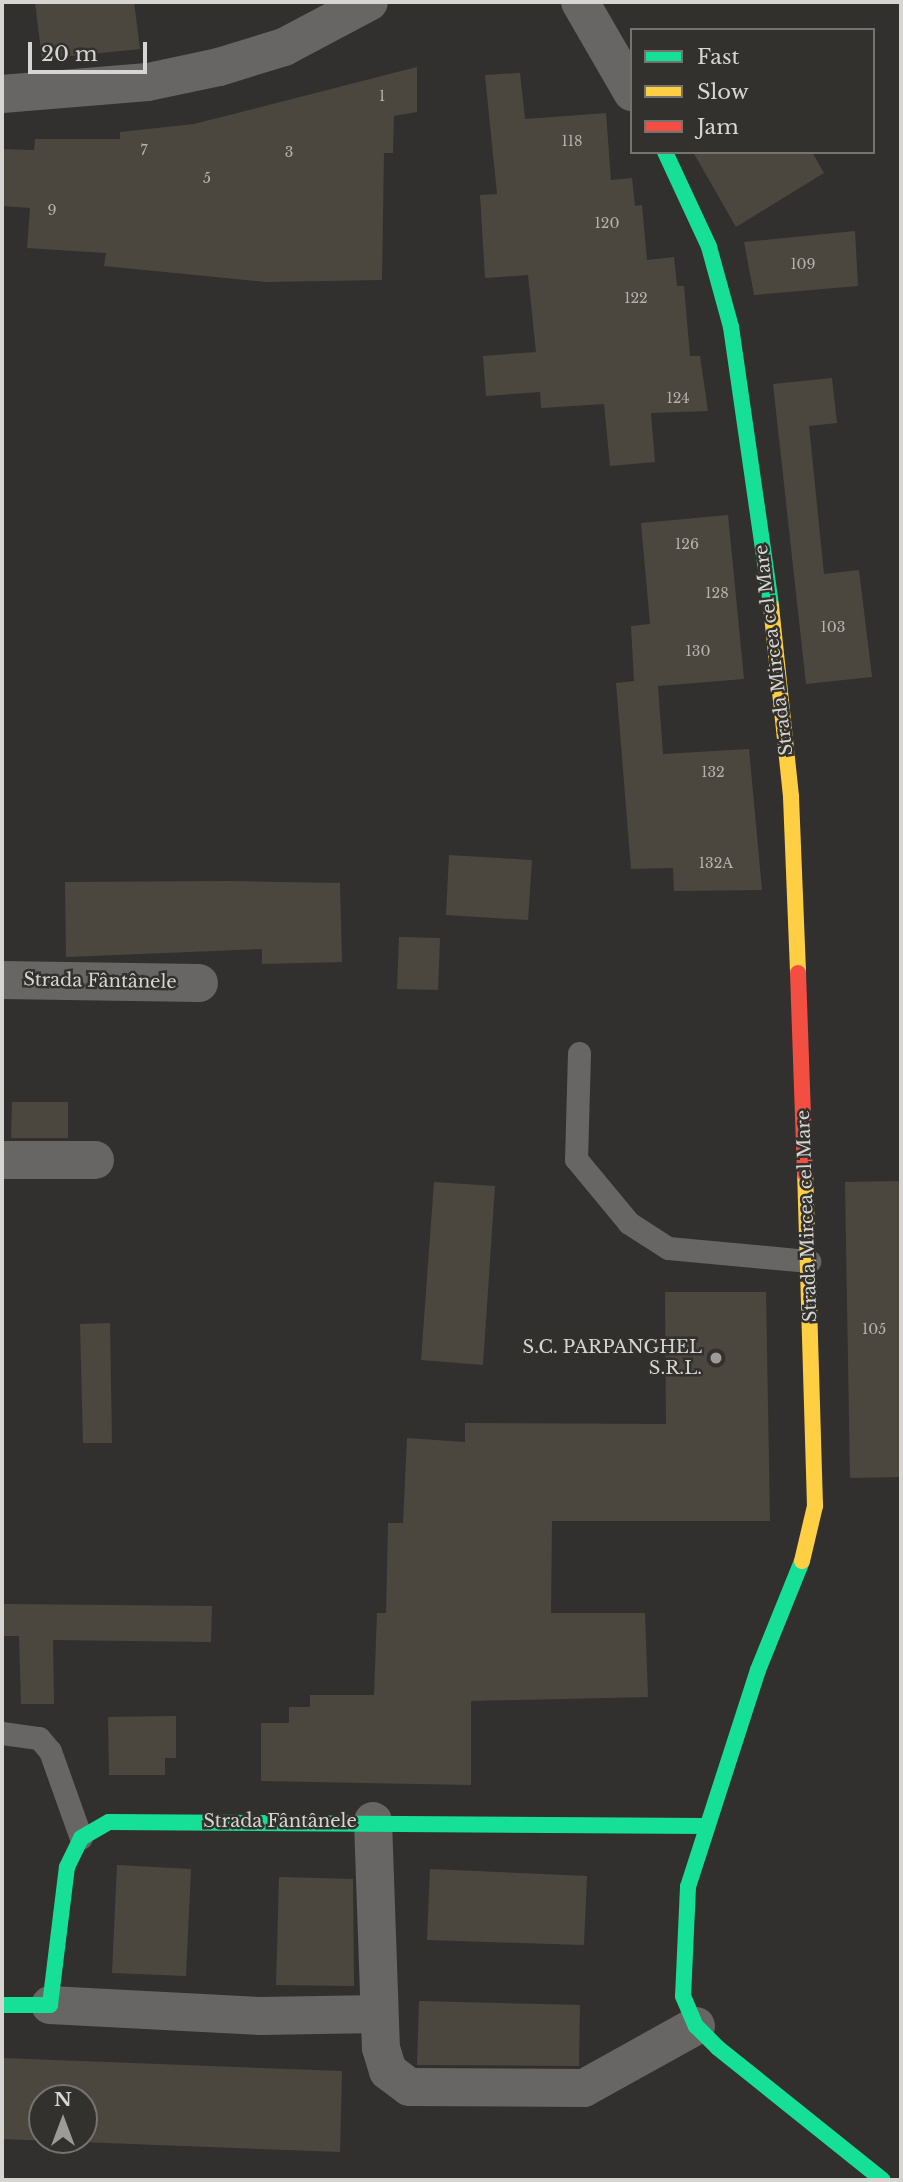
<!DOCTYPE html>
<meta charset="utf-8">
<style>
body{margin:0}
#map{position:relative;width:903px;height:2182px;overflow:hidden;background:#32302e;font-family:"Libre Baskerville",serif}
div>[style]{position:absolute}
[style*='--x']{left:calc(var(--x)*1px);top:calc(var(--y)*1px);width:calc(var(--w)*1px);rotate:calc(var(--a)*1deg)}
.building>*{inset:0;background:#4b473f}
.lane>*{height:23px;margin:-11.5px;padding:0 11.5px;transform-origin:11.5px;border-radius:11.5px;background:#676665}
.street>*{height:38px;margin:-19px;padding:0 19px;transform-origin:19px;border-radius:19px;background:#676665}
.fast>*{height:16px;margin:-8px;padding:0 8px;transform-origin:8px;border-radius:8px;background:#16e098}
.slow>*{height:16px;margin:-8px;padding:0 8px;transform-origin:8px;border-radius:8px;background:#ffcf43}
.jam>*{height:16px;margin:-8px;padding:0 8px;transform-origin:8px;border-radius:8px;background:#f24e42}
.dots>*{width:19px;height:19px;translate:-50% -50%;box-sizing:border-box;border:4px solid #33312d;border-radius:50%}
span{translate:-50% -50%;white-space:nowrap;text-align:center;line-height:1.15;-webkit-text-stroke:5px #33312d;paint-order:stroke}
.number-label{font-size:14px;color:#b3b2ad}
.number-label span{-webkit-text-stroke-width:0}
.street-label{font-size:18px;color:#d6d5d2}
.poi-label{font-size:18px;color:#d6d5d2}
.right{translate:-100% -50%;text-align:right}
.frame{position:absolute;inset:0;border:4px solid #d6d5d2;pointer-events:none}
.legend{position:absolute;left:630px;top:28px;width:245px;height:126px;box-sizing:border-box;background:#33312d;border:2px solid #74736f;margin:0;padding:9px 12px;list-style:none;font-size:21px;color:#d6d5d2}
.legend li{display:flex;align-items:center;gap:14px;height:35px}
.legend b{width:35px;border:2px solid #74736f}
.north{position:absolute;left:28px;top:2084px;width:70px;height:70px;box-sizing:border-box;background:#33312d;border:2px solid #74736f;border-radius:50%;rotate:0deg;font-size:19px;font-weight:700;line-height:28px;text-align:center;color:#d6d5d2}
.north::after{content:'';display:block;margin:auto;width:24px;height:32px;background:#9d9b99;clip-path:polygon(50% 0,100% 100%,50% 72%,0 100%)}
.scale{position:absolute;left:28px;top:42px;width:119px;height:32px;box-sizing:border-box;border:4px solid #d6d5d2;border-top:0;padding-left:9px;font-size:21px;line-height:24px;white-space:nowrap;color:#d6d5d2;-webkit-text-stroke:5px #33312d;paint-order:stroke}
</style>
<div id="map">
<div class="building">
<i style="clip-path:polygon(35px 2px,134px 2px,140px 49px,42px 59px)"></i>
<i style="clip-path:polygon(417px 67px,417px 112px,394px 116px,393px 153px,384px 153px,382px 280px,266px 282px,104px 266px,106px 253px,27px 248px,30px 208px,2px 206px,2px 149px,34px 150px,35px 139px,120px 139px,120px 132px,194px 124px)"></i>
<i style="clip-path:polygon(520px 73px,525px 119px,606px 113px,611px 180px,632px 178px,635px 206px,642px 205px,647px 260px,674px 257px,677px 286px,684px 286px,690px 356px,700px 356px,708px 411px,651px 413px,655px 462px,610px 466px,604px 404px,541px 408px,540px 392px,486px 396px,483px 356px,536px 352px,528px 275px,485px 278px,480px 195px,497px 194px,485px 75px)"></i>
<i style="clip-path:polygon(693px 152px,812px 152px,824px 173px,736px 227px)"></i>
<i style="clip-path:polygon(855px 231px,858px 286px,754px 295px,744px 242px)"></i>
<i style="clip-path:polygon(832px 378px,837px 423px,809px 426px,824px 574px,859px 570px,872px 677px,806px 684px,773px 384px)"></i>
<i style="clip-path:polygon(728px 515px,744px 679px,658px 686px,663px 754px,749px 749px,762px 890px,674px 891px,673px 868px,631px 869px,616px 683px,634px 681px,631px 626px,650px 624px,641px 523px)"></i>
<i style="clip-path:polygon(449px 855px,532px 860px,528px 920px,446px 915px)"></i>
<i style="clip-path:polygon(231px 881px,340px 883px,342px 962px,262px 964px,262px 949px,66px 957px,65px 882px)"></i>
<i style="clip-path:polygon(399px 937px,440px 938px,438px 990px,397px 989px)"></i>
<i style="clip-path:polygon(12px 1102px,68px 1102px,68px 1138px,11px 1138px)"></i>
<i style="clip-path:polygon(901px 1181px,901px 1477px,850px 1478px,845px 1182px)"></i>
<i style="clip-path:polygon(434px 1182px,495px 1186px,483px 1365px,421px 1360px)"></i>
<i style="clip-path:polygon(665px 1292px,766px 1292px,770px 1521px,552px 1521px,551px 1613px,645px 1613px,648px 1697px,471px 1701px,471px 1785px,261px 1781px,261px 1723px,289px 1723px,289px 1707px,310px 1707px,310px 1695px,374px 1695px,377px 1613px,386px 1613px,388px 1523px,403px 1523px,407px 1438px,465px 1442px,465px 1423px,666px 1424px)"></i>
<i style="clip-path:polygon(110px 1323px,112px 1443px,83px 1443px,80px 1324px)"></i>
<i style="clip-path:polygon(2px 1604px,212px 1606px,211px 1642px,53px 1640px,54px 1704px,21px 1704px,19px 1636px,2px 1636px)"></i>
<i style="clip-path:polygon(176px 1716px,176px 1758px,165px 1758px,165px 1775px,109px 1775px,108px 1717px)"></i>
<i style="clip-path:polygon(117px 1865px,191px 1869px,186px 1976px,112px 1973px)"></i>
<i style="clip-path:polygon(430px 1869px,587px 1876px,584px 1945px,427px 1940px)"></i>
<i style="clip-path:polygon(279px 1877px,353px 1879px,354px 1986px,276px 1985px)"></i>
<i style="clip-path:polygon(419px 2001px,580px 2005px,579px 2066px,417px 2065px)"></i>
<i style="clip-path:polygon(evenodd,2px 2058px,342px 2071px,340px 2152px,2px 2139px,2px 2058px,42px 2098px,84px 2098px,84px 2140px,42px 2140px,42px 2098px)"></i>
</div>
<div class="lane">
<i style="--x:579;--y:1053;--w:106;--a:91.6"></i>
<i style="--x:576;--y:1159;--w:83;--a:50.4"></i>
<i style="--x:629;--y:1223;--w:46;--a:32.7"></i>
<i style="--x:668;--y:1248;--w:142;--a:5.3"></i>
<i style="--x:2;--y:1733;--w:37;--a:8"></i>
<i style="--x:39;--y:1738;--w:17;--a:50"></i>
<i style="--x:50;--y:1751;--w:92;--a:70.4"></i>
</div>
<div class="street">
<i style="--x:580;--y:2;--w:104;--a:60"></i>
<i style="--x:2;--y:94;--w:146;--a:-4.7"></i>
<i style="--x:148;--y:82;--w:73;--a:-11.9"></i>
<i style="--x:219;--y:67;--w:68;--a:-17.1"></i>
<i style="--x:284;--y:47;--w:96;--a:-27.9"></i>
<i style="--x:2;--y:980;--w:197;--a:0.9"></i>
<i style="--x:2;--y:1160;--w:93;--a:0"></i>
<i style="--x:373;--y:1821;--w:227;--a:88"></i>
<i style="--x:381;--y:2048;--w:24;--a:73"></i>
<i style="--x:388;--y:2071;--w:26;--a:37"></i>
<i style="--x:409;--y:2087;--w:175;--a:0.3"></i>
<i style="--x:584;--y:2088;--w:128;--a:-29"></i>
<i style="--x:50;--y:2005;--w:211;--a:3"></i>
<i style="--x:261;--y:2016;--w:117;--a:-1"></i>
</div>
<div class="fast">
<i style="--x:665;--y:152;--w:105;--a:65.1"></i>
<i style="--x:709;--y:247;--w:83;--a:74.6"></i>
<i style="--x:731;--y:327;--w:282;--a:81.8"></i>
<i style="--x:802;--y:1561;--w:118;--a:112"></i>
<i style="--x:758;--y:1670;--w:228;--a:107.9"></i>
<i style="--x:688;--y:1887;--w:109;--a:92.6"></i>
<i style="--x:683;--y:1996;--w:33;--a:67"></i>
<i style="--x:696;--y:2026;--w:31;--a:45"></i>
<i style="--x:718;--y:2048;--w:211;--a:38.7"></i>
<i style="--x:2;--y:2005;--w:48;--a:0"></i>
<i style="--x:50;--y:2005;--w:139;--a:-83"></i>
<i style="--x:67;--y:1867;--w:32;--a:-64"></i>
<i style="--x:81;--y:1838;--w:32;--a:-30"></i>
<i style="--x:109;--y:1822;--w:596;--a:0.38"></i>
</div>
<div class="slow">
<i style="--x:771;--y:606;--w:192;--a:84"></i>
<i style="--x:791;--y:797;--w:176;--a:87.7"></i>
<i style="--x:802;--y:1561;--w:57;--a:-76.7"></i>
<i style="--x:815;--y:1506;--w:332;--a:-91.7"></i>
</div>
<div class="jam">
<i style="--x:798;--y:973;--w:201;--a:88"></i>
</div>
<div class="dots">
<i style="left:716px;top:1358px;background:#9d9b99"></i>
</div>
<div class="number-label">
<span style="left:382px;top:96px">1</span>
<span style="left:572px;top:141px">118</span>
<span style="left:144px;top:150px">7</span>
<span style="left:289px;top:152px">3</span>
<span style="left:207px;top:178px">5</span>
<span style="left:52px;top:210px">9</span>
<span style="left:607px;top:223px">120</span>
<span style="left:803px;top:264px">109</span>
<span style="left:636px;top:298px">122</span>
<span style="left:678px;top:398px">124</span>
<span style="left:687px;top:544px">126</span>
<span style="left:717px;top:593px">128</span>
<span style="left:833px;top:627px">103</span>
<span style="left:698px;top:651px">130</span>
<span style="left:713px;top:772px">132</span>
<span style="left:716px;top:863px">132A</span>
<span style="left:874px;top:1329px">105</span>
</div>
<div class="street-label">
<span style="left:774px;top:650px;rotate:-97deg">Strada Mircea cel Mare</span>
<span style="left:100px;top:981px;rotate:1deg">Strada Fântânele</span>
<span style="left:807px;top:1216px;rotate:-92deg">Strada Mircea cel Mare</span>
<span style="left:280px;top:1821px">Strada Fântânele</span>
</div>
<div class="poi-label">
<span class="right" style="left:702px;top:1358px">S.C. PARPANGHEL<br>S.R.L.</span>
</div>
<div class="frame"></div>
<ul class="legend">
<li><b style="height:9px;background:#16e098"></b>Fast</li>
<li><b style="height:9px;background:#ffcf43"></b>Slow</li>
<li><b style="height:9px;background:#f24e42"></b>Jam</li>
</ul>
<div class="north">N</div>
<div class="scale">20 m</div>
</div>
